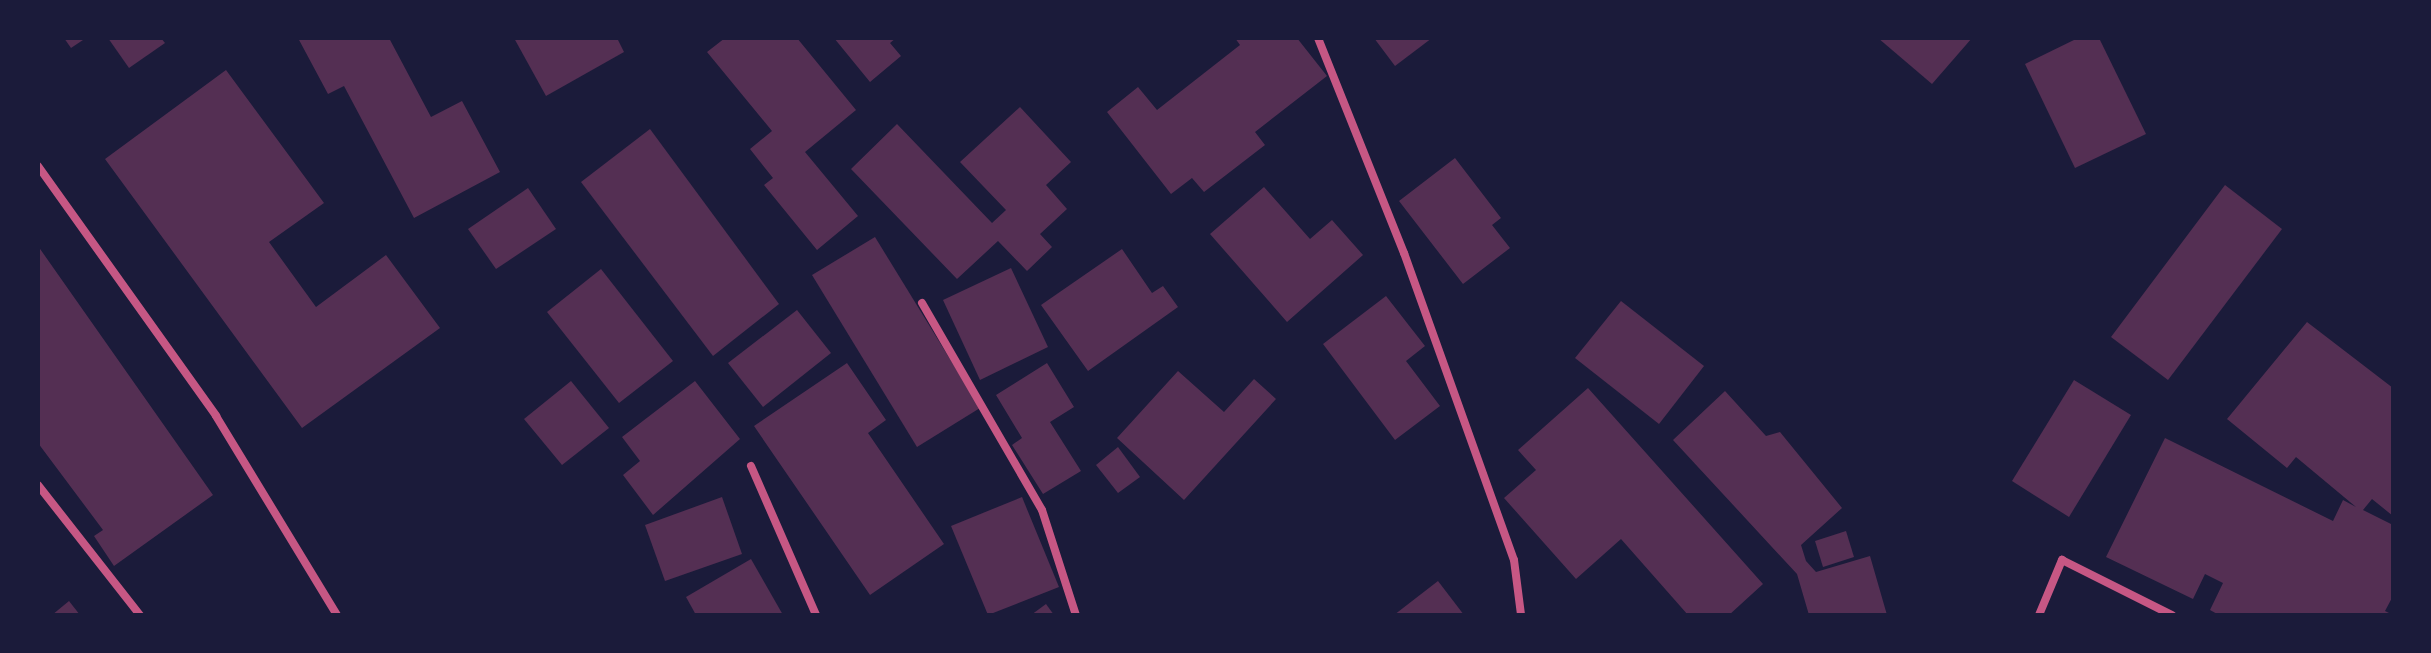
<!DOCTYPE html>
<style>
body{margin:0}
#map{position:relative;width:2431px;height:653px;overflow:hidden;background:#1b1b3a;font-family:Signika,sans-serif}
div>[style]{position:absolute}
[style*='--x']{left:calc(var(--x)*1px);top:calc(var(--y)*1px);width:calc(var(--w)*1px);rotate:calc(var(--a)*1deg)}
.building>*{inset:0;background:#542f53}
.minor>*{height:8px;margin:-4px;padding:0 4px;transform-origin:4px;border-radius:4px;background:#c65784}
span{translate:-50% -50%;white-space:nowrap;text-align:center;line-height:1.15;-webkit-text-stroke:6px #1b1b3a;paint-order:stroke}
.frame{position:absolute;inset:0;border:40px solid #1b1b3a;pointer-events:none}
</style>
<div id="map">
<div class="building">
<i style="clip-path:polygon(64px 38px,86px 38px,71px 48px)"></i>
<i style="clip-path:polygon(108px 38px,161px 38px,165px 43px,129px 68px)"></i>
<i style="clip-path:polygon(298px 38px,389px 38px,431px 117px,462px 101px,500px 172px,414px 218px,344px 86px,328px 94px)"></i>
<i style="clip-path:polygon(514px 38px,617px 38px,624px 52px,546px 96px)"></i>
<i style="clip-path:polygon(725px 38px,797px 38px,856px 110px,805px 152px,858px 216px,817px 250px,764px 185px,773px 178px,750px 149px,772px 131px,707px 52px)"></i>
<i style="clip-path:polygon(834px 38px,896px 38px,890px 43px,901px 56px,870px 82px)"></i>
<i style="clip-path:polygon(1235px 38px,1297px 38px,1327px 76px,1255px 132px,1265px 145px,1204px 192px,1192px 178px,1171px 194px,1107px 112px,1138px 87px,1157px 110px,1240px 45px)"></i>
<i style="clip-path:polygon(1374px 38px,1432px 38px,1395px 66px)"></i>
<i style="clip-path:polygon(1878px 38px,1972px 38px,1932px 84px)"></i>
<i style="clip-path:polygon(2078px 38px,2099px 38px,2146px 134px,2075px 168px,2025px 64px)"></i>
<i style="clip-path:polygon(226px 70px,324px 203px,269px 242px,316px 307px,386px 255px,440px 328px,302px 428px,105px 159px)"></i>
<i style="clip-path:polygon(1020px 107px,1071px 162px,1046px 185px,1067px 209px,1040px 234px,1052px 247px,1027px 271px,998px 241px,957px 279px,851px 169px,897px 124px,992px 223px,1006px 210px,960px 162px)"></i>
<i style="clip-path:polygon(650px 129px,779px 304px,713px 356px,581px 182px)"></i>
<i style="clip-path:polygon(1455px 158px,1501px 218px,1492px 225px,1510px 248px,1463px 284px,1399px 201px)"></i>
<i style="clip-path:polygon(2225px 185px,2282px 229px,2168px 380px,2111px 337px)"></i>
<i style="clip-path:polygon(1264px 187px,1310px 239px,1332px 220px,1363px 255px,1287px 322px,1210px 234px)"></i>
<i style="clip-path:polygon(528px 188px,556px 229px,496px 269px,468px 229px)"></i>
<i style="clip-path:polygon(875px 237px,980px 408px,917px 447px,812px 275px)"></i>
<i style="clip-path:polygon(38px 246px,213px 495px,114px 566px,94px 536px,103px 530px,38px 443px)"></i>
<i style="clip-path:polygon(1122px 249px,1152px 293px,1163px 286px,1178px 307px,1088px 371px,1041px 305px)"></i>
<i style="clip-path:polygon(1011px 268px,1048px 347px,980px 380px,943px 300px)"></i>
<i style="clip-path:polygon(601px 269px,673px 361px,619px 403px,547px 312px)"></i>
<i style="clip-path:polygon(1386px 296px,1425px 346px,1406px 361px,1440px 406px,1395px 440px,1323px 344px)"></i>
<i style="clip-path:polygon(1621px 301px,1704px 366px,1659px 424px,1575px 358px)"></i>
<i style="clip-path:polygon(797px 310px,831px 353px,763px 407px,728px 363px)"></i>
<i style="clip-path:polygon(2307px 322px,2393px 388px,2393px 516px,2372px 499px,2363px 510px,2393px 525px,2393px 596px,2385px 611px,2393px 615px,2219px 615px,2210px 610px,2223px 583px,2205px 574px,2193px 599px,2106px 557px,2165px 438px,2333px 521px,2343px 500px,2356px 507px,2296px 457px,2287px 468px,2227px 419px)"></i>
<i style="clip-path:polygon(847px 363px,886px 420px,868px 433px,944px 544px,870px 595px,754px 426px)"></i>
<i style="clip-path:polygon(1047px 363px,1074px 407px,1050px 422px,1081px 471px,1043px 494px,1012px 445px,1022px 438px,996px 395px)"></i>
<i style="clip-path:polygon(1178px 371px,1224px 412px,1254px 379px,1276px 399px,1184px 500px,1117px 438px)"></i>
<i style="clip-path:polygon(2074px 380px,2131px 415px,2069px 517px,2012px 481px)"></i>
<i style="clip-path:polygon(571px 381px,609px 428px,562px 465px,524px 419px)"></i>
<i style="clip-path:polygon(695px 381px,740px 439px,653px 515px,623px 475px,640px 461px,622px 437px)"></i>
<i style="clip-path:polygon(1588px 388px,1763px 584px,1729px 615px,1688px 615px,1621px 539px,1576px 579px,1504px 498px,1536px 470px,1518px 450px)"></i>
<i style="clip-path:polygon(1725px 391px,1766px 436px,1780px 432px,1842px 508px,1801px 545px,1806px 561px,1816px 572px,1870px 556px,1887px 615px,1809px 615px,1797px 574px,1673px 440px)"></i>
<i style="clip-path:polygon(1118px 447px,1140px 477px,1118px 493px,1096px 465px)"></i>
<i style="clip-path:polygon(722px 497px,742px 554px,665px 581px,645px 525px)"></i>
<i style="clip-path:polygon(1022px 497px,1059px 587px,988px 615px,951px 526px)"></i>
<i style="clip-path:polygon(1846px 531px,1854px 557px,1823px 567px,1815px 541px)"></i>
<i style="clip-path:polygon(751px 559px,783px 615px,696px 615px,686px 597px)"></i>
<i style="clip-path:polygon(1438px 581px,1464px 615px,1394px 615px)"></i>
<i style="clip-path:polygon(69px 601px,80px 615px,52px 615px)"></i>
<i style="clip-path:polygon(1046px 604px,1054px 615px,1031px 615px)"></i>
</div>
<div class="minor">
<i style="--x:1318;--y:38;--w:232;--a:68.2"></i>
<i style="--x:1404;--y:253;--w:326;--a:70.3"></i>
<i style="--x:1514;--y:560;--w:55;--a:82.7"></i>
<i style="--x:38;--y:166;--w:307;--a:54.5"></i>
<i style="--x:216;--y:416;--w:233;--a:58.7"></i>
<i style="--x:922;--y:303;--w:239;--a:59.9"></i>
<i style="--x:1042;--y:510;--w:110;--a:72.1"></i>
<i style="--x:751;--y:466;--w:163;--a:66.4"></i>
<i style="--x:38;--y:485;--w:165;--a:51.9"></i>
<i style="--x:2039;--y:615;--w:60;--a:-67.3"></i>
<i style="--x:2062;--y:560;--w:123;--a:26.6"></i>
</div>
<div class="frame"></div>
</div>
